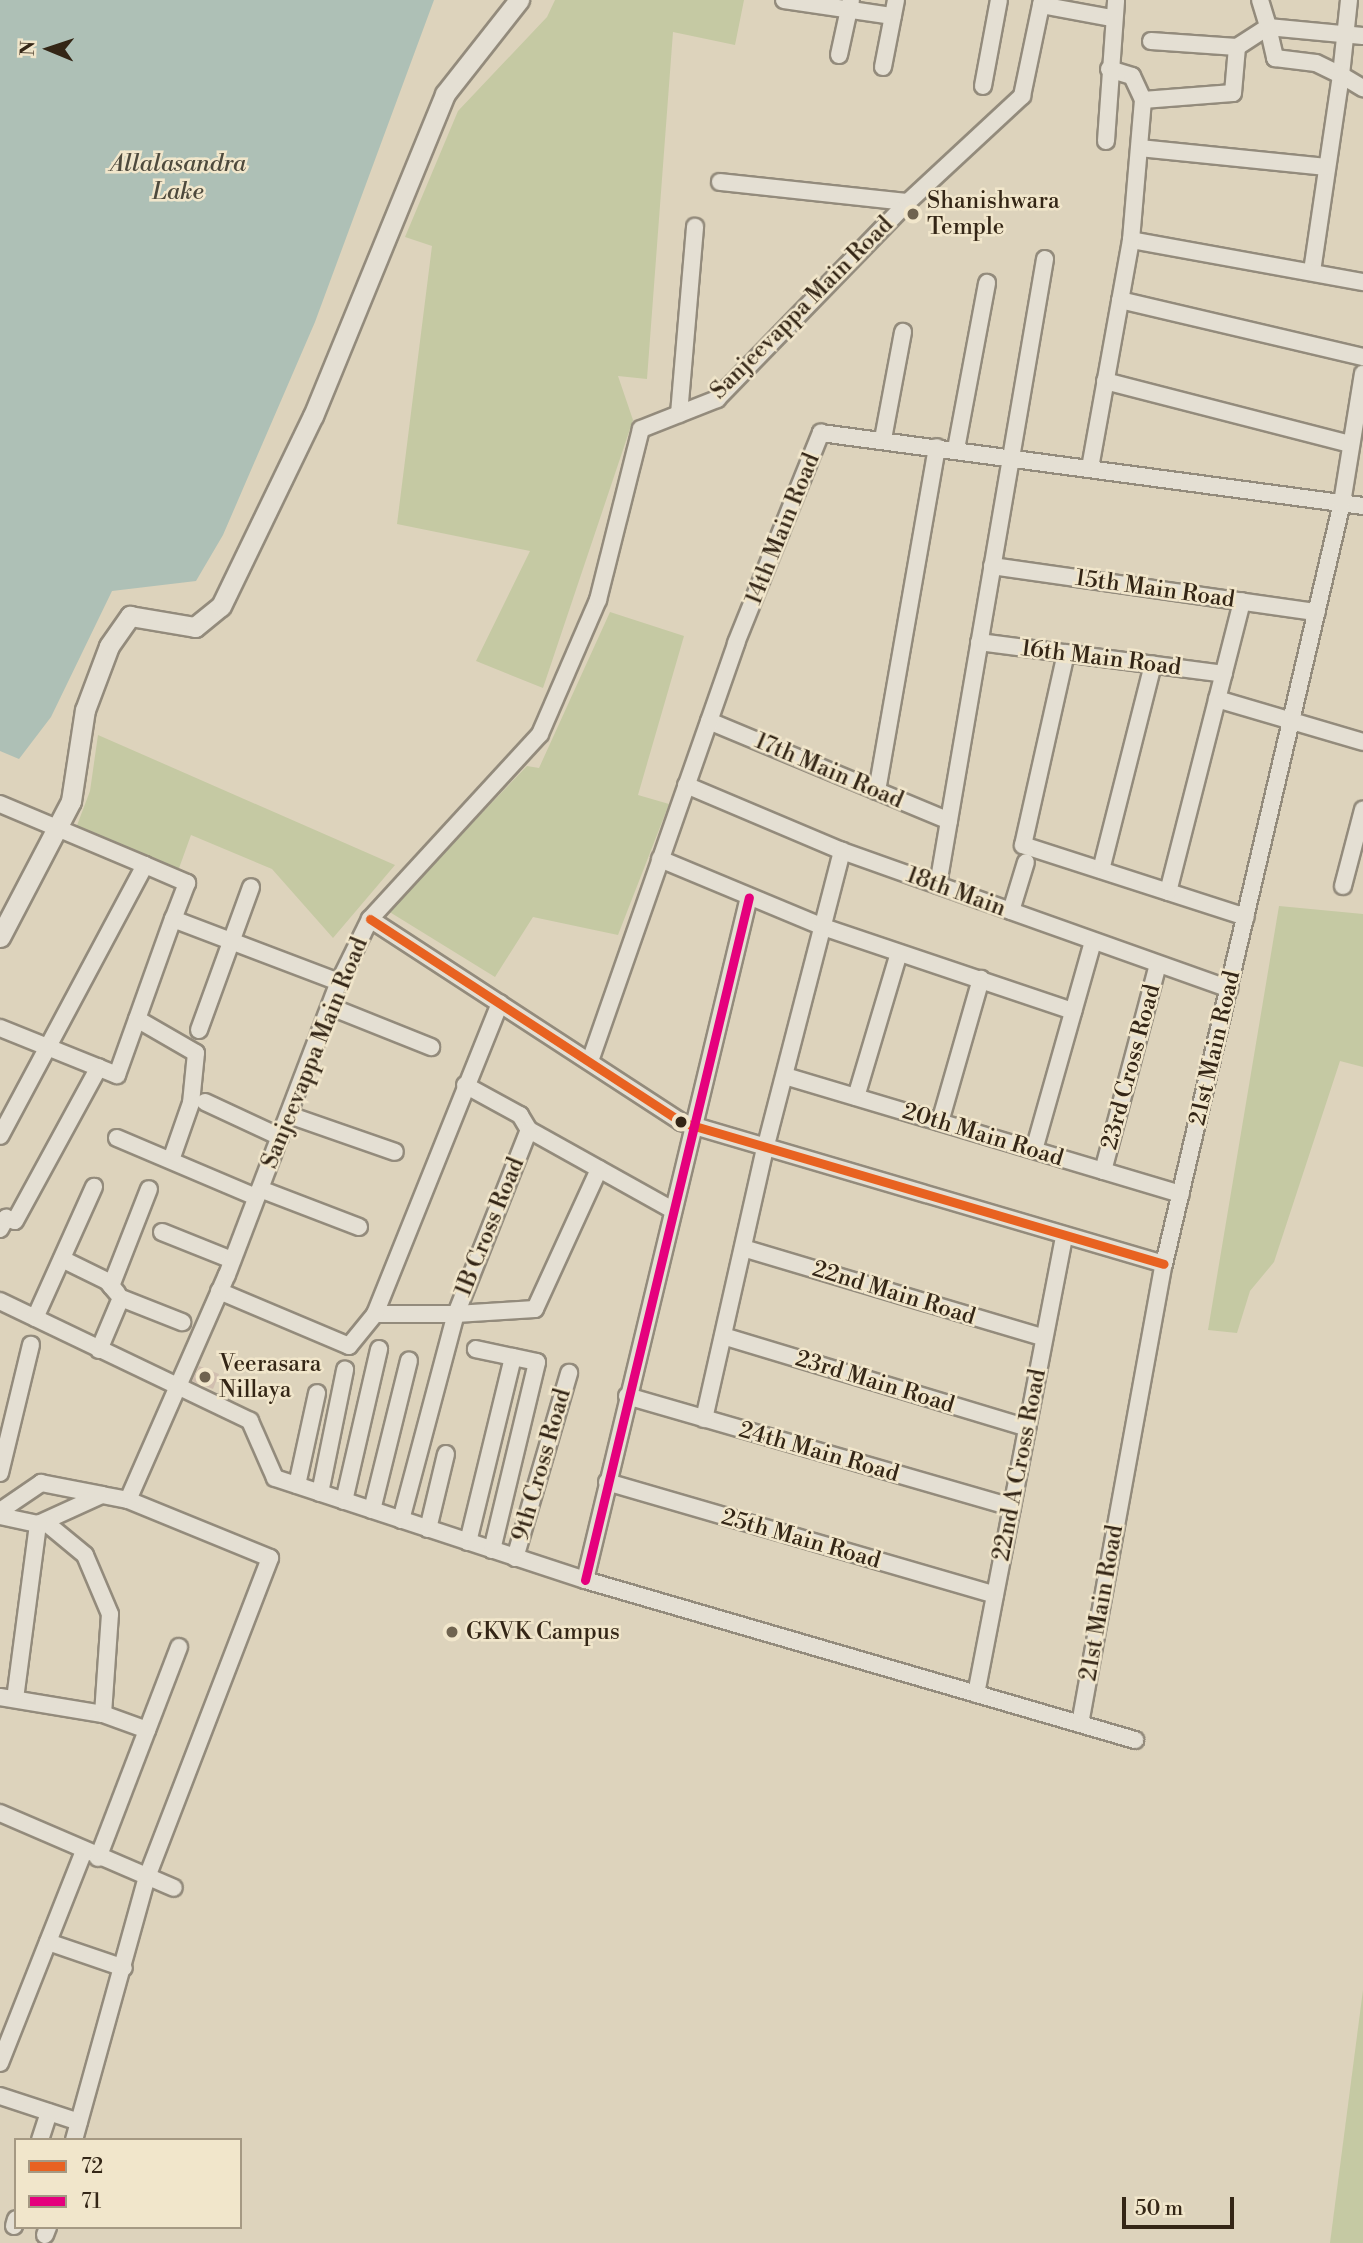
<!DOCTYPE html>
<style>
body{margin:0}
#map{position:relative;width:1363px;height:2243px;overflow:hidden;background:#ddd3bc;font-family:"Libre Bodoni",serif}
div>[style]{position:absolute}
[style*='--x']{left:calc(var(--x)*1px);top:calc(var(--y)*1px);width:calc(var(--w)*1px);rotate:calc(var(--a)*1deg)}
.green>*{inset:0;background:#c5c9a3}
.water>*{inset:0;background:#aec0b6}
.building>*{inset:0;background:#d0beaf}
.roads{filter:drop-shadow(2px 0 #938b7c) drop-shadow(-2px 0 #938b7c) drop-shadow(0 2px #938b7c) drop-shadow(0 -2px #938b7c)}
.minor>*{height:16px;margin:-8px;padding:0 8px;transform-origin:8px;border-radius:8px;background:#e4dfd3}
.tertiary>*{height:19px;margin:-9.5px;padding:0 9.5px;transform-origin:9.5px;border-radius:9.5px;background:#e4dfd3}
.bus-1>*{height:9px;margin:-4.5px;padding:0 4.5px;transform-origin:4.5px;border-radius:4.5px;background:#e86221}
.bus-2>*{height:9px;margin:-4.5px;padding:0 4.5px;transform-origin:4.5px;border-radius:4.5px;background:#e5007d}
.dots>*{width:19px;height:19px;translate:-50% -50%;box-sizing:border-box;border:4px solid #f1e6cb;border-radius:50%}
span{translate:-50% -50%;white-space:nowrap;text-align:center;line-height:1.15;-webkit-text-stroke:5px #f1e6cb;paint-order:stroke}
.poi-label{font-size:23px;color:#342616}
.left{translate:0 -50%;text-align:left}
.street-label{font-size:23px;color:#342616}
.water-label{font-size:24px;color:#4e4a3d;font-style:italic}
.legend{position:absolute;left:14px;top:2138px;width:228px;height:91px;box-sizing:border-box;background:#f1e6cb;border:2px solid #a59983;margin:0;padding:9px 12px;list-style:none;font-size:21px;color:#342616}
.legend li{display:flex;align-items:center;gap:14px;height:35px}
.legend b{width:35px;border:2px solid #a59983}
.north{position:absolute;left:14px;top:14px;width:70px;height:70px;-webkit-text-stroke:5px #f1e6cb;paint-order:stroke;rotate:272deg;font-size:19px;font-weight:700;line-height:28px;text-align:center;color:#342616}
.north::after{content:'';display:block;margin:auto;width:24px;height:32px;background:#342616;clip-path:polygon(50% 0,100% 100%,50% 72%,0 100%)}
.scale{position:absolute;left:1122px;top:2197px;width:112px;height:32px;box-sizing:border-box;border:4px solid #342616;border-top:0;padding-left:9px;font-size:21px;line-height:24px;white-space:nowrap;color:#342616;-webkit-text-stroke:5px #f1e6cb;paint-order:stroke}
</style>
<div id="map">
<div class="green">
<i style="clip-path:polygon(555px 0,744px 0,735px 45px,673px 32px,647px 379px,618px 376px,633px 420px,543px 688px,476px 661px,530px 551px,397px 524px,432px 246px,405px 237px,458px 111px,547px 17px)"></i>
<i style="clip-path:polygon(610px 612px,684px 636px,638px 795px,669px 804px,618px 935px,533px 917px,495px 977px,388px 911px,527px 766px,539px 768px)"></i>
<i style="clip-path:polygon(98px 735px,395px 865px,333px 938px,272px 869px,191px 835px,178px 871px,76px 828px,90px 791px)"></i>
<i style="clip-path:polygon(1279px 906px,1363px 914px,1363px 1067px,1340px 1061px,1274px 1262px,1250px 1291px,1237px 1333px,1208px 1330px)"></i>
<i style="clip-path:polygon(1363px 1990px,1363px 2243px,1330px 2243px)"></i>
</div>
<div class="water">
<i style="clip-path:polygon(0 0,434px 0,315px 322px,223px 535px,196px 581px,112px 591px,51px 717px,19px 759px,0 751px)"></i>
</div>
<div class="building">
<i style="clip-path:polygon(199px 1366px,219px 1374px,213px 1389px,192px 1381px)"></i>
</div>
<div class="roads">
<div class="minor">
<i style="--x:784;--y:0;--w:110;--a:8.4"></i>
<i style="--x:1260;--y:0;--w:28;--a:73"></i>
<i style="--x:1268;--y:27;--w:95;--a:5.4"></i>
<i style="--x:1349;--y:0;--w:75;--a:96.1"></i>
<i style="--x:1341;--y:75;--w:26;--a:31"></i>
<i style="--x:1041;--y:5;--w:71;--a:10.5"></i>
<i style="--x:1151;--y:41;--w:86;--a:4"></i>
<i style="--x:1237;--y:47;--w:37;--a:-33"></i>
<i style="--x:1268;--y:27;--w:32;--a:77"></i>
<i style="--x:1275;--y:58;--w:41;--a:7"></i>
<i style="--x:1316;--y:63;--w:28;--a:26"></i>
<i style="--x:1341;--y:75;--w:198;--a:98.4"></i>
<i style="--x:839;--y:55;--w:56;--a:-77.7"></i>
<i style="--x:883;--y:67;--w:68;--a:-79"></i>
<i style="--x:1109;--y:69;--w:24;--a:17"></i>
<i style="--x:1132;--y:76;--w:26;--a:65"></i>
<i style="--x:983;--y:86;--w:87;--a:-79.5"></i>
<i style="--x:1106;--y:141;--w:141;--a:-85.9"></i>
<i style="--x:1140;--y:148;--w:187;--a:5.8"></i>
<i style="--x:720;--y:182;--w:189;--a:6.1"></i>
<i style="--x:1131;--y:240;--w:236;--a:10.3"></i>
<i style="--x:1120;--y:300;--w:250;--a:13.2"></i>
<i style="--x:1105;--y:381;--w:254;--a:14.4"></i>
<i style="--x:679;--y:414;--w:188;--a:-85.1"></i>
<i style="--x:883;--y:439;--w:109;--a:-79.4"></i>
<i style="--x:956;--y:449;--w:169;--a:-79.4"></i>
<i style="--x:1090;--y:468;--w:232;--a:-79.8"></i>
<i style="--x:1131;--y:240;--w:141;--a:-85.1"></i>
<i style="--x:1143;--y:100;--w:90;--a:-4.4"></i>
<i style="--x:1233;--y:93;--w:46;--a:-85"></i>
<i style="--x:992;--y:566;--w:328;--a:8.1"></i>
<i style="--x:979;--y:642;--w:247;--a:7.4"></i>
<i style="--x:1066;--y:653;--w:197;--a:102.6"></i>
<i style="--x:1023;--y:845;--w:234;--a:17.9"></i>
<i style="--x:1217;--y:699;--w:152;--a:16.4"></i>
<i style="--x:709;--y:721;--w:260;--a:22.6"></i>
<i style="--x:686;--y:785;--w:169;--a:22.9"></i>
<i style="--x:842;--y:851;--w:411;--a:19.6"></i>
<i style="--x:877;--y:791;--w:349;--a:-80.1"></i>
<i style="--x:0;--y:804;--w:157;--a:22.8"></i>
<i style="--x:145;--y:865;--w:307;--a:118.1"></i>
<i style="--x:660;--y:859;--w:177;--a:22.6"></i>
<i style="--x:823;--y:927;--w:264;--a:18.6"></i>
<i style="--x:145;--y:865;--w:46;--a:23.2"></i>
<i style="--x:187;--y:883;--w:39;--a:111"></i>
<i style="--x:1101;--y:870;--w:212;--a:-75.8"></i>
<i style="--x:938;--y:885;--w:635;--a:-80.3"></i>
<i style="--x:1343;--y:886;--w:79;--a:-75.3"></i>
<i style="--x:1168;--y:892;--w:300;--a:-75.7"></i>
<i style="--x:1011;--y:911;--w:51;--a:-73"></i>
<i style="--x:370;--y:919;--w:371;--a:33.1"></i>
<i style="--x:681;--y:1122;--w:503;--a:16.38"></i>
<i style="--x:331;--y:1007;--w:108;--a:21.8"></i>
<i style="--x:137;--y:1019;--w:68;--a:30"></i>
<i style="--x:196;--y:1053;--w:50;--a:95.7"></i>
<i style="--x:191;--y:1103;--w:60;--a:109.3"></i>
<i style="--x:0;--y:1028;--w:126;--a:21.9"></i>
<i style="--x:117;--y:1075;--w:166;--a:-70.3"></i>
<i style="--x:173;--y:919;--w:178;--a:20.8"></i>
<i style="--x:199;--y:1030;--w:152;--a:-70"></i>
<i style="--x:590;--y:1061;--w:443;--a:-70.7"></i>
<i style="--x:736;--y:643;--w:227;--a:-68"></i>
<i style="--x:821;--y:433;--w:547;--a:7.67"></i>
<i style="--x:785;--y:1076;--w:413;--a:16.6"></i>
<i style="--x:465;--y:1085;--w:63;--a:28.6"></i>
<i style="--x:520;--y:1115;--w:17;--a:59"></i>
<i style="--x:856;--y:1097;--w:150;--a:-73.4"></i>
<i style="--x:205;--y:1102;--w:83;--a:25"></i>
<i style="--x:289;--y:1115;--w:112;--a:19.2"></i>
<i style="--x:940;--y:1122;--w:149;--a:-74"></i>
<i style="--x:529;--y:1130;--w:162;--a:29.1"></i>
<i style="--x:117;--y:1138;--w:151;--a:23"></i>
<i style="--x:1034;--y:1150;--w:217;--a:-74.2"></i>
<i style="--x:1103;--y:1171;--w:214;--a:-75.1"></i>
<i style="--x:260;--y:1189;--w:106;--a:21"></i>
<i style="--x:0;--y:1229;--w:13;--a:-61"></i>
<i style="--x:6;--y:1218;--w:9;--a:18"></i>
<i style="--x:15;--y:1221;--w:175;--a:-61.4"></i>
<i style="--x:162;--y:1232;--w:75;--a:21.8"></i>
<i style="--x:743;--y:1248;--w:314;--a:16.6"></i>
<i style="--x:62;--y:1259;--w:50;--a:26.1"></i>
<i style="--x:107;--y:1281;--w:16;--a:50"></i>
<i style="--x:111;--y:1286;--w:104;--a:-68.6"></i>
<i style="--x:219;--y:1291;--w:141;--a:22.9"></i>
<i style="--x:349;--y:1346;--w:41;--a:-50.9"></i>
<i style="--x:375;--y:1314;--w:81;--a:0"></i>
<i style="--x:456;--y:1314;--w:198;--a:-68.4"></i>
<i style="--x:0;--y:1301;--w:277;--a:25.6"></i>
<i style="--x:250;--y:1421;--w:62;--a:66.3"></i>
<i style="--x:275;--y:1478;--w:326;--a:18.2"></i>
<i style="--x:585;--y:1580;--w:573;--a:16.22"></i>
<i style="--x:375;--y:1314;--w:335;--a:-68.1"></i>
<i style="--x:35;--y:1318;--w:144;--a:-65.8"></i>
<i style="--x:723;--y:1336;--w:318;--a:16.8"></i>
<i style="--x:99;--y:1350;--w:56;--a:-67.1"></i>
<i style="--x:121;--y:1298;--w:66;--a:21.5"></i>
<i style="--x:627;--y:1396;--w:401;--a:16.1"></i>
<i style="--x:704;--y:1419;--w:277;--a:-77.3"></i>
<i style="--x:765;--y:1149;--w:308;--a:-75.5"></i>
<i style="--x:0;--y:1473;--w:132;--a:-76.4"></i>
<i style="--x:607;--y:1482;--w:404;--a:16.2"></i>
<i style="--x:297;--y:1485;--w:94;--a:-77.7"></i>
<i style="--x:320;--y:1493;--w:126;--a:-78.5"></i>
<i style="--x:344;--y:1501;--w:156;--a:-77"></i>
<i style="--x:372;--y:1510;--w:154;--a:-76.1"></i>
<i style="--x:0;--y:1511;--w:50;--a:-34.3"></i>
<i style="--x:41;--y:1483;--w:62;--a:11.1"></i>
<i style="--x:0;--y:1516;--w:39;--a:12"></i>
<i style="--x:38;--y:1524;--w:70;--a:-24.4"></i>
<i style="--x:102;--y:1495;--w:26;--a:11"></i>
<i style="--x:401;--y:1520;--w:213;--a:-75.1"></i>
<i style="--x:456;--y:1314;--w:79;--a:-3.6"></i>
<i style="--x:535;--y:1309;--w:154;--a:-65.4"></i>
<i style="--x:428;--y:1529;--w:77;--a:-76.5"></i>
<i style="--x:468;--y:1542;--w:190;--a:-76.3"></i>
<i style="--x:513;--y:1357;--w:38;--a:-168"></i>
<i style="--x:492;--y:1550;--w:193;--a:-76.5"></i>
<i style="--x:537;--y:1362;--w:25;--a:-168"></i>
<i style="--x:515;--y:1558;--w:193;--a:-73.7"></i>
<i style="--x:585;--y:1580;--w:702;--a:-76.5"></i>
<i style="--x:976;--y:1694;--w:467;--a:-79.1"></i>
<i style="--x:0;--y:1697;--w:104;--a:9.4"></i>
<i style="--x:103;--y:1714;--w:100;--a:-86"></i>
<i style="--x:110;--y:1614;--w:64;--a:-113"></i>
<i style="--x:85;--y:1555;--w:52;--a:-140.5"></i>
<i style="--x:15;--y:1699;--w:177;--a:-82.5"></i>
<i style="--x:103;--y:1714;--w:47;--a:20"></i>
<i style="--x:1080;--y:1724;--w:468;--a:-79.7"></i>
<i style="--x:1164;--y:1264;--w:782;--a:-76.84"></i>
<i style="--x:1342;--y:503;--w:131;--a:-80.8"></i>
<i style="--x:0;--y:1813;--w:189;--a:23.3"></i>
<i style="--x:98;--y:1858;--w:226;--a:-69"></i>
<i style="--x:48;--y:1942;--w:80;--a:18.9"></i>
<i style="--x:0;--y:2063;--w:226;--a:-68.4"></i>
<i style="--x:0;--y:2096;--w:83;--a:18.2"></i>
<i style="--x:40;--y:2140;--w:29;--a:-72"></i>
<i style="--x:74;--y:2140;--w:273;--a:-74.5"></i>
<i style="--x:147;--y:1877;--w:342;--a:-68.9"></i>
<i style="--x:270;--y:1558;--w:153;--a:-157.8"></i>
<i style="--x:128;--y:1500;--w:246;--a:-66.3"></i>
<i style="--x:227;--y:1275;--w:314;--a:-69.1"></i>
<i style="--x:339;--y:982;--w:70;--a:-63.8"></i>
<i style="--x:370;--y:919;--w:251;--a:-47.4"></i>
<i style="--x:540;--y:734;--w:146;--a:-66.6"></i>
<i style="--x:598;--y:600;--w:176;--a:-75.9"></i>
<i style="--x:641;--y:429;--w:82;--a:-21.5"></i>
<i style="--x:717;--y:399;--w:274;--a:-45.9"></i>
<i style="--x:908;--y:202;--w:156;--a:-42.9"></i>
<i style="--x:1022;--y:96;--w:98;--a:-78.2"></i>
<i style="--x:14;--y:2226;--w:7;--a:-74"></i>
<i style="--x:45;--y:2235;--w:9;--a:-69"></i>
</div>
<div class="tertiary">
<i style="--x:0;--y:937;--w:153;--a:-62.4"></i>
<i style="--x:71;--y:801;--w:92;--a:-81.3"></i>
<i style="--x:85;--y:710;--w:68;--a:-69.4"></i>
<i style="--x:109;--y:646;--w:37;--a:-55"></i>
<i style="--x:130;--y:616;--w:66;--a:9.6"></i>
<i style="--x:195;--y:627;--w:33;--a:-39"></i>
<i style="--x:221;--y:606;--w:211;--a:-64.2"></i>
<i style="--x:313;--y:416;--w:348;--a:-67.7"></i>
<i style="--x:445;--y:94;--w:120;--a:-51.8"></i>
</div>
</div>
<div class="bus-1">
<i style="--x:370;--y:919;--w:371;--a:33.1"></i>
<i style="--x:681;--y:1122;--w:503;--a:16.38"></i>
</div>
<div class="bus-2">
<i style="--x:585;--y:1580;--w:702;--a:-76.5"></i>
</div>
<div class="dots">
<i style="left:913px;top:214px;background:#6f6350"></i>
<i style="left:681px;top:1122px;background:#342616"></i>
<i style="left:205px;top:1377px;background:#6f6350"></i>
<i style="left:452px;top:1632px;background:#6f6350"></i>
</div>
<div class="poi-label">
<span class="left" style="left:927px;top:214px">Shanishwara<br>Temple</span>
<span class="left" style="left:219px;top:1377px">Veerasara<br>Nillaya</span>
<span class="left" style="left:466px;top:1632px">GKVK Campus</span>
</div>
<div class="street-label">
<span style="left:802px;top:308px;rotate:-45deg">Sanjeevappa Main Road</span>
<span style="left:783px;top:529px;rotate:-68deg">14th Main Road</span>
<span style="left:1155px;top:589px;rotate:8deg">15th Main Road</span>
<span style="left:1101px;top:658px;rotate:7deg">16th Main Road</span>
<span style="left:829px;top:771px;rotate:23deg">17th Main Road</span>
<span style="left:956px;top:892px;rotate:20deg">18th Main</span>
<span style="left:1215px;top:1048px;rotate:-77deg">21st Main Road</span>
<span style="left:315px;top:1053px;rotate:-68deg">Sanjeevappa Main Road</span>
<span style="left:1131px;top:1067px;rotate:-75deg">23rd Cross Road</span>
<span style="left:983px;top:1135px;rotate:17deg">20th Main Road</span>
<span style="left:490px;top:1227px;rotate:-68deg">1B Cross Road</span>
<span style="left:894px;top:1293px;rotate:17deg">22nd Main Road</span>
<span style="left:875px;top:1382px;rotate:17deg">23rd Main Road</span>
<span style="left:819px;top:1452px;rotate:16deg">24th Main Road</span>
<span style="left:542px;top:1465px;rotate:-74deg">9th Cross Road</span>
<span style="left:1020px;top:1465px;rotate:-79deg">22nd A Cross Road</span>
<span style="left:801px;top:1539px;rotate:16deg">25th Main Road</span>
<span style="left:1102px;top:1603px;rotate:-80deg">21st Main Road</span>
</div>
<div class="water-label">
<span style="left:178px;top:179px">Allalasandra<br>Lake</span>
</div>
<ul class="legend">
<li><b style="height:9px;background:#e86221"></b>72</li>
<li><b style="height:9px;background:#e5007d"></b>71</li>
</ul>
<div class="north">N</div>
<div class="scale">50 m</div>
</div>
